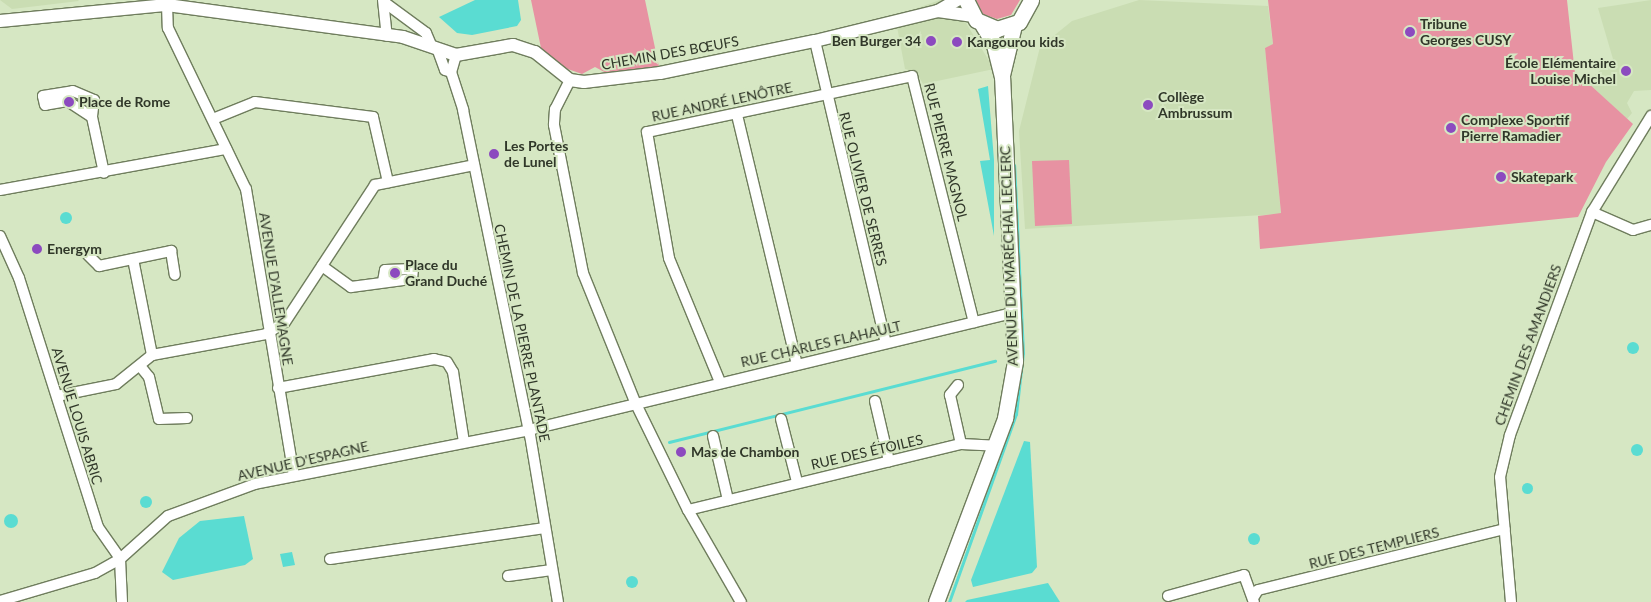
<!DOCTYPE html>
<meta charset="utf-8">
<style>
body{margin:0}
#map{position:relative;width:1651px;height:602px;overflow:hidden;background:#d6e7c3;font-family:Lato,sans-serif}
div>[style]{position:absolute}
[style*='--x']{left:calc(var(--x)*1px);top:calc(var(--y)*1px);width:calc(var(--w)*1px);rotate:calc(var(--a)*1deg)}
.built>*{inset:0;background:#caddb3}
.green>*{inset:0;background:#e792a2}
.water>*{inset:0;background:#5adcd2}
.round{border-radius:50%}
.stream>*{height:3px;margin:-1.5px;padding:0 1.5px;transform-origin:1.5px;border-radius:1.5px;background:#5adcd2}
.roads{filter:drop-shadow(1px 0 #6f7d5d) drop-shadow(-1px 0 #6f7d5d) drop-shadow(0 1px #6f7d5d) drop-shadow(0 -1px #6f7d5d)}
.minor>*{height:10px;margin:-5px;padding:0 5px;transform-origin:5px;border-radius:5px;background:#fff}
.tertiary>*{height:12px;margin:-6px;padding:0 6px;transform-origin:6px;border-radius:6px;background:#fff}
.secondary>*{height:15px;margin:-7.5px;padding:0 7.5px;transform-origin:7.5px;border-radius:7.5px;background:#fff}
.dots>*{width:14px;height:14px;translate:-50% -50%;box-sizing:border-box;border:2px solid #d6e7c3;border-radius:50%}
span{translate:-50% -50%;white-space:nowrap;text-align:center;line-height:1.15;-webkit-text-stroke:4px #d6e7c3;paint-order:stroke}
.poi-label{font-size:14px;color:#303729;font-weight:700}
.left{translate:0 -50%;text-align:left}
.right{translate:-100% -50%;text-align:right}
.street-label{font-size:14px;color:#303729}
</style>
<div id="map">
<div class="built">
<i style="clip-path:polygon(0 0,78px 0,79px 1px,12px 9px)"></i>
<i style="clip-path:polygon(940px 0,952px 0,994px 69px,923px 84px,916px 72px,905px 69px,895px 16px)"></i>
<i style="clip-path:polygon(1139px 0,1268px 6px,1273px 45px,1265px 48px,1281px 214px,1025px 229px,1019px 131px,1040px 47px,1072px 21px)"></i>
<i style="clip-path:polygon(1651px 0,1651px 90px,1634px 91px,1627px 103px,1632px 113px,1627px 119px,1587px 82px,1613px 59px,1598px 8px)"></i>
</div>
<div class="green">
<i style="clip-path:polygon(531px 0,645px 0,659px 67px,610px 75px,595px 67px,582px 74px,562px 67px,541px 48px)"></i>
<i style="clip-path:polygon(976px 0,1020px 0,1011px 15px,997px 19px,983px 14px)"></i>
<i style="clip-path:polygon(1268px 0,1567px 0,1576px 83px,1587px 82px,1633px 124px,1606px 162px,1578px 217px,1260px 249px,1258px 216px,1281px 213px,1265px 48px,1273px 44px)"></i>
<i style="clip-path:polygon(1069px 160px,1072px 224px,1035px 226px,1032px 161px)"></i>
</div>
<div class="water">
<i style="clip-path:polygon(475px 0,518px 0,521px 20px,517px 26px,472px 35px,457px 33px,439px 17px)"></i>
<i style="clip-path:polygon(988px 86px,994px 160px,994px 236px,980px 161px,990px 160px,978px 89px)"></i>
<i class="round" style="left:60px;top:212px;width:12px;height:12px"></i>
<i class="round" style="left:1627px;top:342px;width:12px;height:12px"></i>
<i style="clip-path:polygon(1024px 441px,1030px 442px,1037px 567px,1032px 573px,973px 587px,971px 580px)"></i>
<i class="round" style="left:1631px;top:444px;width:12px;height:12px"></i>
<i class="round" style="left:1521.5px;top:482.5px;width:11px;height:11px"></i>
<i class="round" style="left:140px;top:496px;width:12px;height:12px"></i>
<i class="round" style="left:4px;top:514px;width:14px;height:14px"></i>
<i style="clip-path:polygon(244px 516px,253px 559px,245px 565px,173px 580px,162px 572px,179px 538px,200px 521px)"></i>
<i class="round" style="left:1248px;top:533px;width:12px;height:12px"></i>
<i style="clip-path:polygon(292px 552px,295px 565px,283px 567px,280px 554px)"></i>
<i class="round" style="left:626px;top:576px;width:12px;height:12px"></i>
<i style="clip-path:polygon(1048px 583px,1060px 602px,965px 602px,967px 600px)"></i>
</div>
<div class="stream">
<i style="--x:669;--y:442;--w:336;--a:-14"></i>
<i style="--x:949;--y:602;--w:200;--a:-70.4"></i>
<i style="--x:1016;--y:414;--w:61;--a:-83.5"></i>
<i style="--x:1023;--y:353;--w:188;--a:-92.7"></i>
</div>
<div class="roads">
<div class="minor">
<i style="--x:383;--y:0;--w:36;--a:84"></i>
<i style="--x:384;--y:2;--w:52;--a:36.4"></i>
<i style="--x:426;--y:33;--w:13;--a:67"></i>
<i style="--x:167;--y:5;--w:23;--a:88"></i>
<i style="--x:168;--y:28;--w:179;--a:64.2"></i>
<i style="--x:246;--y:189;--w:290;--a:80.5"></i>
<i style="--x:815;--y:41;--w:310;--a:76.8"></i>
<i style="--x:437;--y:48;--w:23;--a:70"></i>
<i style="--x:445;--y:70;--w:6;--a:18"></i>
<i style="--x:456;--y:55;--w:18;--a:106"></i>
<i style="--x:451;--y:72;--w:40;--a:72"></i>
<i style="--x:463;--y:110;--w:332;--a:78.4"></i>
<i style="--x:530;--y:435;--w:169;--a:80.5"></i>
<i style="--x:570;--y:80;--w:33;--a:117"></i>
<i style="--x:555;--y:109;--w:16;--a:94"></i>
<i style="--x:554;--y:125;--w:151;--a:78.9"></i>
<i style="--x:583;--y:273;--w:139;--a:68"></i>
<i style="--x:635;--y:402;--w:120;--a:63.9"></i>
<i style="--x:688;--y:510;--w:106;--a:60.1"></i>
<i style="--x:73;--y:91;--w:23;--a:23"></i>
<i style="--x:94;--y:100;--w:17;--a:97"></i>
<i style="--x:92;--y:117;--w:30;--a:-147"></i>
<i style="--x:67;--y:101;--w:22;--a:170"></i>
<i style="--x:45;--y:105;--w:9;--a:-103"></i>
<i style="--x:43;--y:96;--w:30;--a:-9"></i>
<i style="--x:737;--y:115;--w:256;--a:76.5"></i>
<i style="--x:92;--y:117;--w:57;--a:77.9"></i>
<i style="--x:213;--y:119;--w:45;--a:-22"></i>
<i style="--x:255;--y:102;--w:119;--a:7.2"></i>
<i style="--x:373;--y:117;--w:67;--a:77"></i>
<i style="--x:0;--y:190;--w:230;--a:-10.3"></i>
<i style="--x:1592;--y:212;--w:45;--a:23.7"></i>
<i style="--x:1633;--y:230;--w:19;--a:-16"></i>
<i style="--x:0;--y:236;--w:46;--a:65.7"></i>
<i style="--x:19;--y:278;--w:261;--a:72.4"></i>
<i style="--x:98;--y:527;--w:39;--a:55"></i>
<i style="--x:120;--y:559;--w:43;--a:87.3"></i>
<i style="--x:88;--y:255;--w:16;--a:45"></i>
<i style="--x:99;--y:266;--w:74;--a:-11.8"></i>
<i style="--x:171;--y:251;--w:24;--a:81"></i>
<i style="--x:133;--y:259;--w:98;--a:78.8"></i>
<i style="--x:322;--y:266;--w:36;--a:36"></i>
<i style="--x:351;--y:287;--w:62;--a:-7.5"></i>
<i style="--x:412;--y:279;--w:10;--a:-84"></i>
<i style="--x:413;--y:269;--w:28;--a:178"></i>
<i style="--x:385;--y:270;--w:11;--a:100"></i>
<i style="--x:140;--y:366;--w:14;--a:51"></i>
<i style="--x:149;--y:377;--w:43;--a:76.6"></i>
<i style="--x:159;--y:419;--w:28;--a:-2"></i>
<i style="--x:720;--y:382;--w:134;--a:-112.4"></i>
<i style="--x:669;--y:258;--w:128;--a:-99.9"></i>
<i style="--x:647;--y:132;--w:271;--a:-11.9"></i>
<i style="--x:912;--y:76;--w:254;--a:75.9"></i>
<i style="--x:958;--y:385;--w:13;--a:129"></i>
<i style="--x:950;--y:395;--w:50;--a:77.3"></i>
<i style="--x:278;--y:388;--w:159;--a:-10.5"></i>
<i style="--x:434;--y:359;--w:13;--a:13"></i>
<i style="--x:447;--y:362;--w:12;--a:59"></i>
<i style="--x:453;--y:372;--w:71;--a:81.1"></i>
<i style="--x:57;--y:396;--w:60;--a:-11.5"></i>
<i style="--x:116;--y:384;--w:46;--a:-38.9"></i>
<i style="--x:152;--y:355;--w:116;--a:-10.4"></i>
<i style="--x:266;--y:334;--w:22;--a:-32"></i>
<i style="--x:285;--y:322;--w:164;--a:-56.7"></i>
<i style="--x:375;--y:185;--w:101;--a:-11.4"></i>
<i style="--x:875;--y:401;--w:62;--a:76.9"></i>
<i style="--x:781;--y:419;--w:65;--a:75.7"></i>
<i style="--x:713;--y:436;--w:66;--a:76.8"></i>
<i style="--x:688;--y:510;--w:281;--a:-13.6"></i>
<i style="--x:961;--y:444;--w:35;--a:3"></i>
<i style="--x:330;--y:559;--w:217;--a:-8.2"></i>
<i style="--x:508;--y:576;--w:44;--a:-7.8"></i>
<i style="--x:1168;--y:596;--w:79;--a:-15.4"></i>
<i style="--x:1244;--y:575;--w:29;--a:70"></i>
<i style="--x:1253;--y:598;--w:9;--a:-58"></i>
<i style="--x:1258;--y:590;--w:254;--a:-13.9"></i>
<i style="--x:0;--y:601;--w:99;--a:-16.4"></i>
<i style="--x:95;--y:573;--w:29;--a:-29"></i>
<i style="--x:120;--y:559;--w:64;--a:-41.9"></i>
<i style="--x:168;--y:516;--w:93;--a:-20.2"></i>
<i style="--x:255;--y:484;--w:279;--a:-11.1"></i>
<i style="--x:529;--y:430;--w:498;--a:-13.6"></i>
<i style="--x:1511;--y:602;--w:125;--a:-95"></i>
<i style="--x:1500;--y:477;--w:43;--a:-76.6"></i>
<i style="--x:1510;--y:435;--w:238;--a:-69.8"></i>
<i style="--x:1592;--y:212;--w:113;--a:-58.4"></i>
</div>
<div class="tertiary">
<i style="--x:938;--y:11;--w:34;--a:8"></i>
<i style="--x:0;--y:21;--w:168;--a:-5.5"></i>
<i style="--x:167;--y:5;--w:238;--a:7.7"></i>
<i style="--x:403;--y:37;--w:56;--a:18.8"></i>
<i style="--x:456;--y:55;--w:58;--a:-10"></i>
<i style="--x:513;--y:45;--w:23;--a:18"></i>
<i style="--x:535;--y:52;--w:45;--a:38.7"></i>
<i style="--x:570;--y:80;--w:14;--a:8"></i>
<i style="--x:584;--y:82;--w:77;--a:-6.8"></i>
<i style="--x:660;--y:73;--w:158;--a:-11.7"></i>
<i style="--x:815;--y:41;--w:127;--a:-13.7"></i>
<i style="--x:938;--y:11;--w:22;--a:-30"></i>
</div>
<div class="secondary">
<i style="--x:966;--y:0;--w:22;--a:63"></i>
<i style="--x:976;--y:20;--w:23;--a:23"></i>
<i style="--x:997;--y:29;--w:23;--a:-18"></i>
<i style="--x:1019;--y:22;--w:25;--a:-61"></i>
<i style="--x:1002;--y:75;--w:51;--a:-76.5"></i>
<i style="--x:936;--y:602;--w:197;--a:-69.4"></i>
<i style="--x:1005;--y:418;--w:58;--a:-80"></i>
<i style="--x:1015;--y:361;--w:284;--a:-92.6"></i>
<i style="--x:1002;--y:77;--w:36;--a:-104"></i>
<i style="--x:993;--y:42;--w:19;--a:-122"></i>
</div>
</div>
<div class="dots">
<i style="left:1410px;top:32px;background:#8c4abf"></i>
<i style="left:931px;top:41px;background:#8c4abf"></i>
<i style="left:957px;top:42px;background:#8c4abf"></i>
<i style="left:1626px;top:71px;background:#8c4abf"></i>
<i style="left:69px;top:102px;background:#8c4abf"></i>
<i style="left:1148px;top:105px;background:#8c4abf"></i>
<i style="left:1451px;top:128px;background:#8c4abf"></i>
<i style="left:494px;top:154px;background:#8c4abf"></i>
<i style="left:1501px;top:177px;background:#8c4abf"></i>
<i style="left:37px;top:249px;background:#8c4abf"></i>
<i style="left:395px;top:273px;background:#8c4abf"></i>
<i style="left:681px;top:452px;background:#8c4abf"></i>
</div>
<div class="poi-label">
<span class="left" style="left:1420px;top:32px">Tribune<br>Georges CUSY</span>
<span class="right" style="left:921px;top:41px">Ben Burger 34</span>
<span class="left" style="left:967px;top:42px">Kangourou kids</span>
<span class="right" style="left:1616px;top:71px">École Elémentaire<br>Louise Michel</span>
<span class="left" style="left:1158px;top:105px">Collège<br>Ambrussum</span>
<span class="left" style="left:79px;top:102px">Place de Rome</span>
<span class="left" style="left:1461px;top:128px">Complexe Sportif<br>Pierre Ramadier</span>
<span class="left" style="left:504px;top:154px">Les Portes<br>de Lunel</span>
<span class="left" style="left:1511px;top:177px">Skatepark</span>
<span class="left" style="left:47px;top:249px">Energym</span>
<span class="left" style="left:405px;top:273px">Place du<br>Grand Duché</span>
<span class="left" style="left:691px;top:452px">Mas de Chambon</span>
</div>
<div class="street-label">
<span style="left:670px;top:53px;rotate:-10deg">CHEMIN DES BŒUFS</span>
<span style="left:722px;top:102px;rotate:-12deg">RUE ANDRÉ LENÔTRE</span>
<span style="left:946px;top:152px;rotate:76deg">RUE PIERRE MAGNOL</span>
<span style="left:863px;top:189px;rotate:76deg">RUE OLIVIER DE SERRES</span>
<span style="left:1009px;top:256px;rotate:-92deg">AVENUE DU MARÉCHAL LECLERC</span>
<span style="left:276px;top:289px;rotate:81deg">AVENUE D'ALLEMAGNE</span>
<span style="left:522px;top:333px;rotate:78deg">CHEMIN DE LA PIERRE PLANTADE</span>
<span style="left:821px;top:344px;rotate:-13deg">RUE CHARLES FLAHAULT</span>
<span style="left:1528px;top:345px;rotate:-70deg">CHEMIN DES AMANDIERS</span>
<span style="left:77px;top:416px;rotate:73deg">AVENUE LOUIS ABRIC</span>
<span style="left:867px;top:452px;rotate:-13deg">RUE DES ÉTOILES</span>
<span style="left:303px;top:461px;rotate:-13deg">AVENUE D'ESPAGNE</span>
<span style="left:1374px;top:548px;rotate:-14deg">RUE DES TEMPLIERS</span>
</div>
</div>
